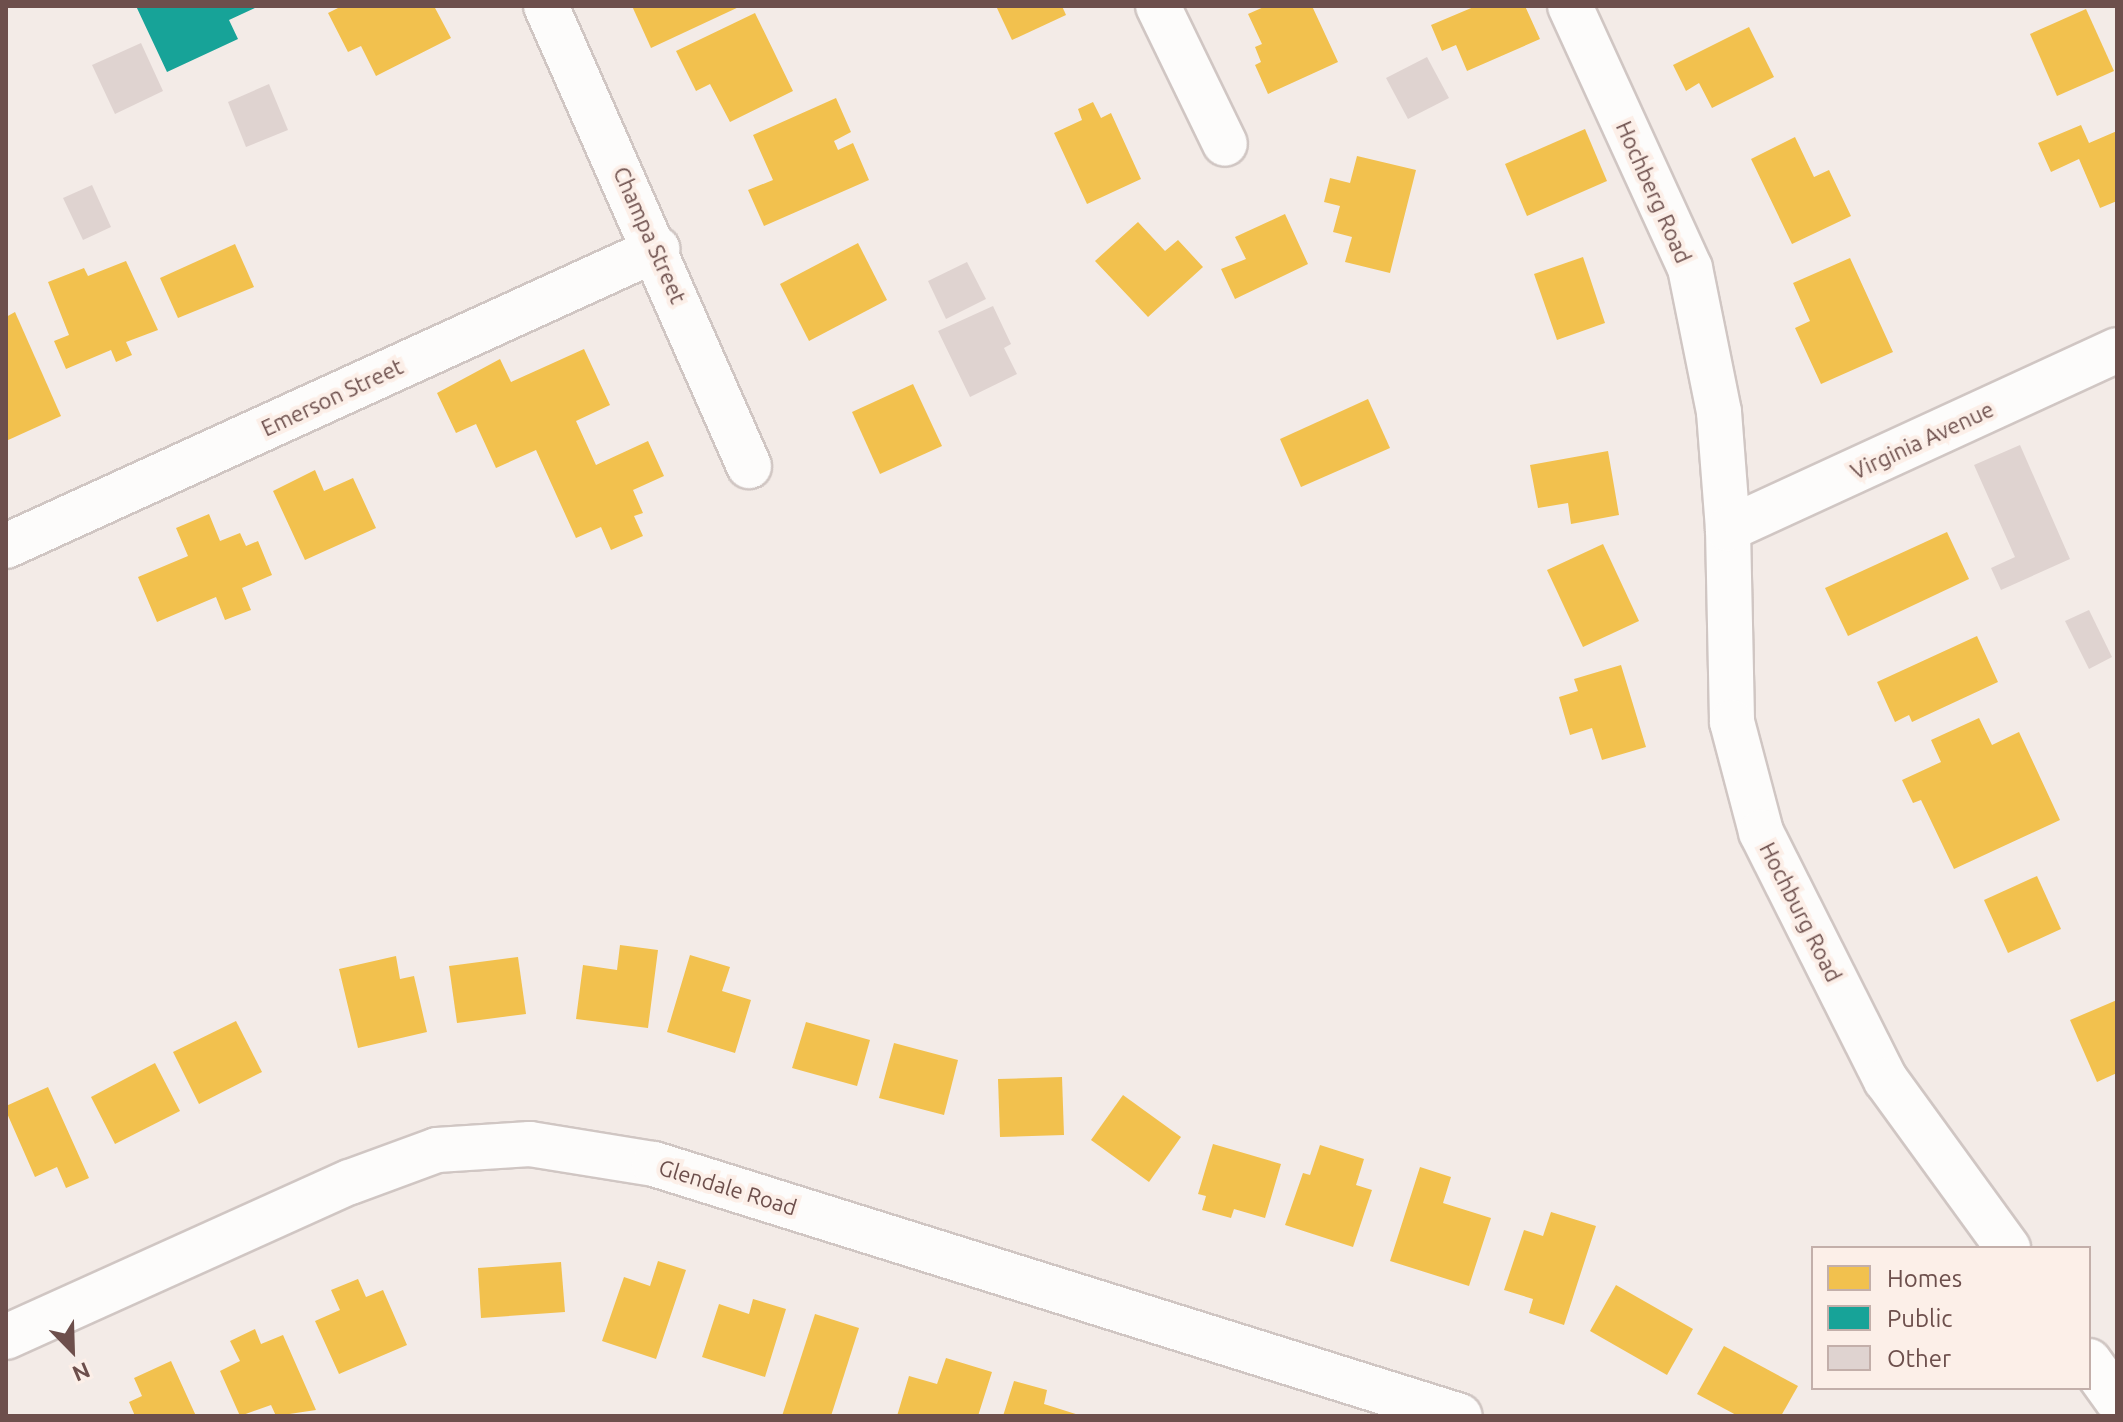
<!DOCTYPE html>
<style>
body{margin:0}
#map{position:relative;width:2123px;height:1422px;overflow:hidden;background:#f3ebe7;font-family:Ubuntu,sans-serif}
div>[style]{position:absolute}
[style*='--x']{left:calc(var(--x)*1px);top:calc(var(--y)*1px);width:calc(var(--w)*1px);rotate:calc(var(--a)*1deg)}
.homes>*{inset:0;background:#f2c14e}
.public>*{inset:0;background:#17a398}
.building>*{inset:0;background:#dfd3d0}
.roads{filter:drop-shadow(2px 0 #d0c6c3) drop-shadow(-2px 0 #d0c6c3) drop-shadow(0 2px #d0c6c3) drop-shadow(0 -2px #d0c6c3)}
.minor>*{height:44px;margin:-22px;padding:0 22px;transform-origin:22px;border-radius:22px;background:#fdfcfb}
span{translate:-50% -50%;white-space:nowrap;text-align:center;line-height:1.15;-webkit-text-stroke:8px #fcefe8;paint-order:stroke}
.street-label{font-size:22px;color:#6d4f4c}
.frame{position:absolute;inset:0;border:8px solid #6d4f4c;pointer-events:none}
.legend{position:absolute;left:1811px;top:1246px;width:280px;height:144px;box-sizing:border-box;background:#fcefe8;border:2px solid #c3afaa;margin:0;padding:10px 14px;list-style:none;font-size:24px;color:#6d4f4c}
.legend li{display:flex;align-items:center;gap:16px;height:40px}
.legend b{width:40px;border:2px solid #c3afaa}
.north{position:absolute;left:32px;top:1310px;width:80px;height:80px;-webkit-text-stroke:6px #fcefe8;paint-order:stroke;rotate:157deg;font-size:22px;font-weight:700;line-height:32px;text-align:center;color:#6d4f4c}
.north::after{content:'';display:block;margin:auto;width:28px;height:36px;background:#6d4f4c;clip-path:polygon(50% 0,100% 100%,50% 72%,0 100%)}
</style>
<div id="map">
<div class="homes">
<i style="clip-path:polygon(342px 6px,434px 6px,451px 38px,376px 76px,361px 46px,348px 52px,328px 13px)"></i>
<i style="clip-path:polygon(632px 6px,741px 6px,651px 48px)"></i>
<i style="clip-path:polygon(996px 6px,1062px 6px,1066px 15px,1012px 40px)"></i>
<i style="clip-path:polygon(1266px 6px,1312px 6px,1338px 62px,1268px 94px,1255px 65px,1261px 62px,1255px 47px,1262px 44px,1248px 14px)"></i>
<i style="clip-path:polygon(1476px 6px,1525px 6px,1540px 39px,1467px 71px,1456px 45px,1442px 51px,1431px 25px)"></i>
<i style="clip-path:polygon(2086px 9px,2114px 71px,2057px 96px,2030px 34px)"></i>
<i style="clip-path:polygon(755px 13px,793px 91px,730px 122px,710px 84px,696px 91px,676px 51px)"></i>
<i style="clip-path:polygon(1749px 27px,1774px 77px,1712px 108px,1699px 83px,1686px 91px,1673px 65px)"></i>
<i style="clip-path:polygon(836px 98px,851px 132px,834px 141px,838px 150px,853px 143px,869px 180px,764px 226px,748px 190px,773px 180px,753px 135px)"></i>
<i style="clip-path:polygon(1093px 102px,1101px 118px,1111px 113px,1141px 179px,1087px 204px,1054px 133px,1082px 120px,1078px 109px)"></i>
<i style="clip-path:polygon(2081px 125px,2089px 143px,2117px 131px,2117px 201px,2100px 208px,2079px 159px,2051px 172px,2038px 143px)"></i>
<i style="clip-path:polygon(1585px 129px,1607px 181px,1527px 216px,1505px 164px)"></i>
<i style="clip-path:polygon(1795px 137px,1814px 177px,1829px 170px,1851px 216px,1792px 244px,1751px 159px)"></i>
<i style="clip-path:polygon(1357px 156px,1416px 170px,1390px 273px,1345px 262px,1352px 237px,1333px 232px,1340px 206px,1324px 202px,1330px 178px,1350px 183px)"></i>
<i style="clip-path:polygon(1285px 214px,1308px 264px,1235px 299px,1221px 269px,1246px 259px,1235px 237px)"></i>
<i style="clip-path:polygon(1138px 222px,1165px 251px,1178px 240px,1203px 267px,1148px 317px,1095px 261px)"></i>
<i style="clip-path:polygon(858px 243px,887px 300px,809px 341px,780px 284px)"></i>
<i style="clip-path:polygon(235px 244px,254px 287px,178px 318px,160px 278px)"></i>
<i style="clip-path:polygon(1583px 257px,1605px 323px,1557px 340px,1534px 274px)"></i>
<i style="clip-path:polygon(1850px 258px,1893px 352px,1821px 384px,1795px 328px,1810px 321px,1793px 283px)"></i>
<i style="clip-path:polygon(126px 261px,158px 330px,126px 342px,132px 355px,116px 362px,111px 350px,66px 369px,54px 341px,69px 335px,48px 282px,84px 268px,88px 276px)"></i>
<i style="clip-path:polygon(15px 312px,61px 416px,6px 441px,6px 317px)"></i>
<i style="clip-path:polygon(584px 349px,610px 405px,576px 421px,596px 465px,648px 441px,664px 476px,633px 490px,643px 513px,634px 516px,643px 536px,611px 550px,601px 527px,576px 538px,536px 450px,496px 468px,476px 424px,456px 433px,437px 393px,500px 359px,511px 382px)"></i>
<i style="clip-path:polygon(913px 384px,942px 446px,880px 474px,852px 412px)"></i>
<i style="clip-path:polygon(1368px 399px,1390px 448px,1301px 487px,1280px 439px)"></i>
<i style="clip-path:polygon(1608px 451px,1619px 515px,1571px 524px,1568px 503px,1538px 508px,1530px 465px)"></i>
<i style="clip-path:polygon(315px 470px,324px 491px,353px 478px,376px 528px,305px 560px,273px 491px)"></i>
<i style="clip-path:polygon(209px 514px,220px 541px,240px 533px,246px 546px,258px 541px,272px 575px,242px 588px,251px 610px,225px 620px,216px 597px,157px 622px,138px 577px,188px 556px,176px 528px)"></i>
<i style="clip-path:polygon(1947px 532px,1969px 579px,1848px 636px,1825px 588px)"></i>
<i style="clip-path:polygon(1603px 544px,1639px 621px,1583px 647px,1547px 570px)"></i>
<i style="clip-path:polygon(1977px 636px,1998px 682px,1912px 722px,1909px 715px,1895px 722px,1877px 682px)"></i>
<i style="clip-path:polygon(1621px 665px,1646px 747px,1602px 760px,1592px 728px,1570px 735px,1559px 697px,1578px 691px,1574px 679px)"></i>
<i style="clip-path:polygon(1979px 718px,1992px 745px,2019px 732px,2060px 820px,1954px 869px,1921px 800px,1913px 803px,1902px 780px,1941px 762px,1931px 740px)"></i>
<i style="clip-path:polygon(2037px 876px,2061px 929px,2008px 953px,1984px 900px)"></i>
<i style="clip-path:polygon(620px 945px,658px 950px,648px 1028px,576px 1019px,583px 965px,617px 970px)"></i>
<i style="clip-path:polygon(690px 955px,730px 967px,722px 991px,751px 1000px,735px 1053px,667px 1032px)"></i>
<i style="clip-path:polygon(396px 956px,400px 979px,414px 976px,427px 1032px,358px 1048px,339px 969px)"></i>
<i style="clip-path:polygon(518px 957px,526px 1014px,457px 1023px,449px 966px)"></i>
<i style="clip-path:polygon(2117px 1000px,2117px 1073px,2097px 1082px,2070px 1020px)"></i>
<i style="clip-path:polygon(236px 1021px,262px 1072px,199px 1104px,173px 1052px)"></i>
<i style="clip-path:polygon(806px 1022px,870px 1040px,857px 1086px,792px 1068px)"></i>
<i style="clip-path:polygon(894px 1043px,958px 1060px,944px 1115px,879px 1098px)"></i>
<i style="clip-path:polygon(155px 1063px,180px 1111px,115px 1144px,91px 1097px)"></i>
<i style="clip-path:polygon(1062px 1077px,1064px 1135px,1000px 1137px,998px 1079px)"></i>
<i style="clip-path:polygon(48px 1087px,89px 1178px,66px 1188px,57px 1167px,35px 1177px,6px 1111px,6px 1106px)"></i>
<i style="clip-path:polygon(1123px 1095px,1181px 1137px,1149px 1182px,1091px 1140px)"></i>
<i style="clip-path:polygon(1213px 1144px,1281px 1164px,1265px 1218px,1234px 1209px,1231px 1218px,1202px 1210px,1206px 1196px,1198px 1194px)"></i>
<i style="clip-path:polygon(1320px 1145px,1364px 1159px,1356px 1185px,1372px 1190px,1353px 1247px,1285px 1225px,1303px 1173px,1310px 1175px)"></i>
<i style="clip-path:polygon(1420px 1167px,1451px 1177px,1443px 1203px,1491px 1218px,1469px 1286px,1390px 1261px)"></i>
<i style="clip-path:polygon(1551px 1212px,1596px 1226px,1564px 1325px,1529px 1313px,1533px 1299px,1504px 1290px,1524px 1230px,1543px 1236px)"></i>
<i style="clip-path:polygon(658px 1261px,686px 1270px,656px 1359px,602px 1341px,624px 1277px,650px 1286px)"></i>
<i style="clip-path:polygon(561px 1262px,565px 1312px,481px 1318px,478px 1268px)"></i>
<i style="clip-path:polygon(358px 1279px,366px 1297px,383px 1290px,407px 1345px,339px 1374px,315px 1321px,340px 1310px,331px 1290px)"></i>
<i style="clip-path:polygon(1616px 1285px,1693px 1329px,1667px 1375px,1590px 1331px)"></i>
<i style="clip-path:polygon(753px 1299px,786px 1309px,765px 1377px,702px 1357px,719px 1304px,749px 1314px)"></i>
<i style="clip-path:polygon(815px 1314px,859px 1328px,831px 1416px,782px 1416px)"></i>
<i style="clip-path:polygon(255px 1329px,261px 1344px,283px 1335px,316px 1410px,276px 1416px,271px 1405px,240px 1416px,220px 1371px,240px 1361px,230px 1341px)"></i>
<i style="clip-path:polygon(1724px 1346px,1798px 1386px,1781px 1416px,1738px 1416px,1697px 1394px)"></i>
<i style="clip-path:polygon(946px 1358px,992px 1372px,978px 1416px,897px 1416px,909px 1376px,937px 1384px)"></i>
<i style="clip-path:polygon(171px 1361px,196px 1416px,135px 1416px,129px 1402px,142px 1396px,134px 1378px)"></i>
<i style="clip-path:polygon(1014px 1381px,1047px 1390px,1044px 1404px,1082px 1416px,1003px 1416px)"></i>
</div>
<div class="public">
<i style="clip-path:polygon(136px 6px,259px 6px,229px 20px,238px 39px,167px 72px)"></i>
</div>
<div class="building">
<i style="clip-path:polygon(141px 43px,163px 91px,115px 114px,92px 65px)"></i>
<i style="clip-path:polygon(1427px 57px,1449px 98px,1408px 119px,1386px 78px)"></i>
<i style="clip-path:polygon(269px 84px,288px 130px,246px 147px,228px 102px)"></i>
<i style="clip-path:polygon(92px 185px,111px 227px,83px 240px,63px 198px)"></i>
<i style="clip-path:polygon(967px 262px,986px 299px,946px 319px,928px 281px)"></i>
<i style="clip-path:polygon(993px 306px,1011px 344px,1004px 348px,1017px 374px,970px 397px,938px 331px)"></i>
<i style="clip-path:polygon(2020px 445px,2070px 559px,2001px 590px,1991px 568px,2015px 557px,1974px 465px)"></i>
<i style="clip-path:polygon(2089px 610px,2112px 657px,2089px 669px,2065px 621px)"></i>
</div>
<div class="roads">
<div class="minor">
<i style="--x:546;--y:6;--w:503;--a:66.19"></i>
<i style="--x:1158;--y:6;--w:153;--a:64.1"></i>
<i style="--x:1570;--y:6;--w:288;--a:65.4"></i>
<i style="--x:1690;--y:268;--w:147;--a:78.6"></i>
<i style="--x:1719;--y:412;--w:117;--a:85.6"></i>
<i style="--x:1728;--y:529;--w:193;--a:88.8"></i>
<i style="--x:1732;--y:722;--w:114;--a:75.2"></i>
<i style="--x:1761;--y:832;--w:278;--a:63.3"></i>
<i style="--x:1886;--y:1080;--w:208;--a:54"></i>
<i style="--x:1728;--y:529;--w:428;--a:-24.7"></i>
<i style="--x:6;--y:546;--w:716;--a:-24.52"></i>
<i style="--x:6;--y:1337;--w:377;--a:-24.3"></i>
<i style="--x:350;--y:1182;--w:93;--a:-20.2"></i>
<i style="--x:437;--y:1150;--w:93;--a:-3.7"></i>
<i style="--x:530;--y:1144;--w:126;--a:9.2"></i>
<i style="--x:654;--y:1164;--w:844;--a:17.36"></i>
<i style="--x:2089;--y:1361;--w:48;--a:54.3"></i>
</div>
</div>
<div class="street-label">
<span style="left:1654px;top:192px;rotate:66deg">Hochberg Road</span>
<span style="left:650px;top:235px;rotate:66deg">Champa Street</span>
<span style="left:332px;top:397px;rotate:-25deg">Emerson Street</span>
<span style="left:1922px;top:440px;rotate:-25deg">Virginia Avenue</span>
<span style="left:1801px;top:912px;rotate:63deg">Hochburg Road</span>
<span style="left:728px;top:1187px;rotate:17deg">Glendale Road</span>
</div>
<div class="frame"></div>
<ul class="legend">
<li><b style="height:22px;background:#f2c14e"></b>Homes</li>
<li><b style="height:22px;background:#17a398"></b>Public</li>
<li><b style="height:22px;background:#dfd3d0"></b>Other</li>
</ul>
<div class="north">N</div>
</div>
